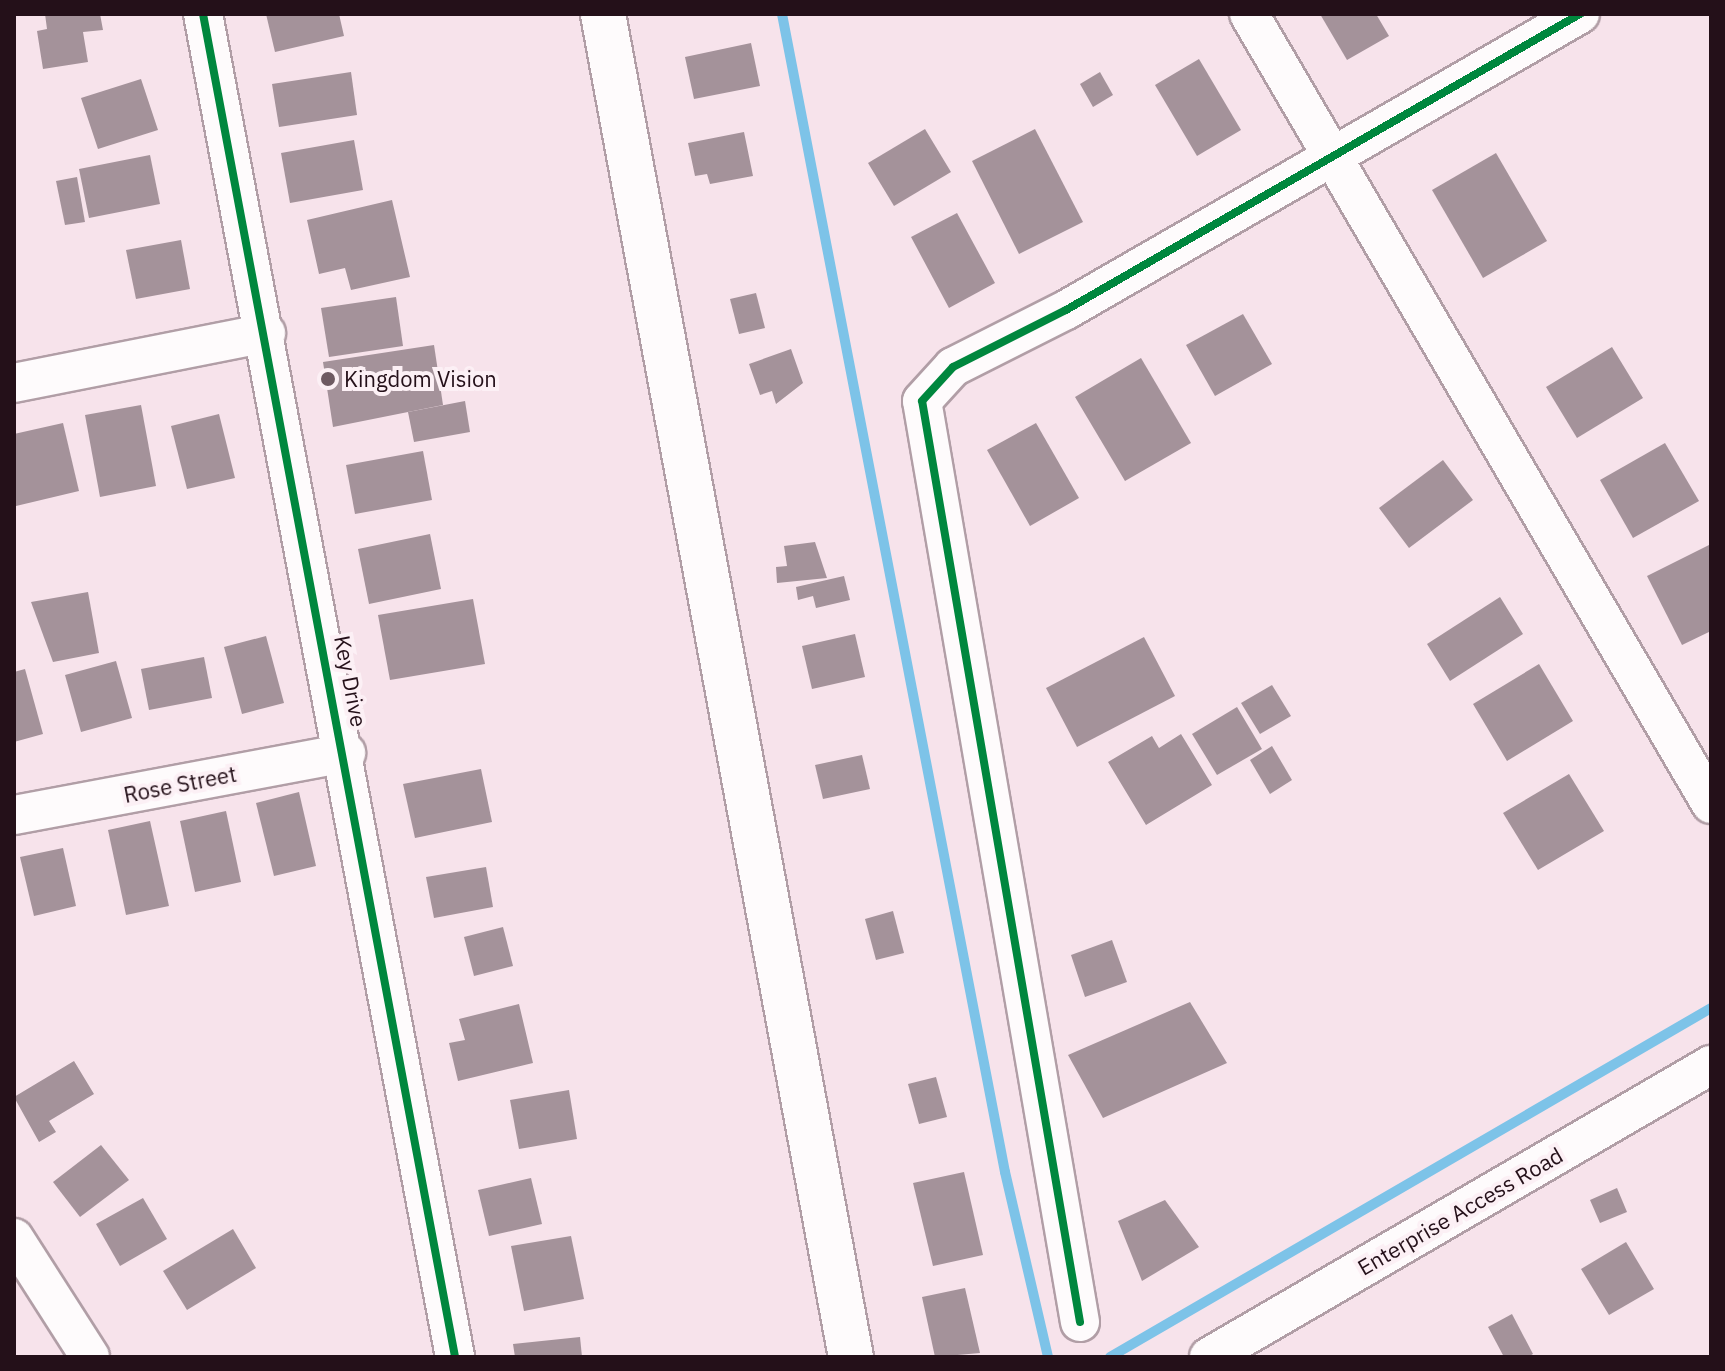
<!DOCTYPE html>
<style>
body{margin:0}
#map{position:relative;width:1725px;height:1371px;overflow:hidden;background:#f7e3eb;font-family:"IBM Plex Sans",sans-serif}
div>[style]{position:absolute}
[style*='--x']{left:calc(var(--x)*1px);top:calc(var(--y)*1px);width:calc(var(--w)*1px);rotate:calc(var(--a)*1deg)}
.stream>*{height:10px;margin:-5px;padding:0 5px;transform-origin:5px;border-radius:5px;background:#7dc3e8}
.building>*{inset:0;background:#a4929a}
.roads{filter:drop-shadow(2px 0 #b19ea6) drop-shadow(-2px 0 #b19ea6) drop-shadow(0 2px #b19ea6) drop-shadow(0 -2px #b19ea6)}
.minor>*{height:38px;margin:-19px;padding:0 19px;transform-origin:19px;border-radius:19px;background:#fefbfc}
.major>*{height:44px;margin:-22px;padding:0 22px;transform-origin:22px;border-radius:22px;background:#fefbfc}
.cycleway>*{height:8px;margin:-4px;padding:0 4px;transform-origin:4px;border-radius:4px;background:#00873e}
.dots>*{width:22px;height:22px;translate:-50% -50%;box-sizing:border-box;border:4px solid #fcf0f5;border-radius:50%}
span{translate:-50% -50%;white-space:nowrap;text-align:center;line-height:1.15;-webkit-text-stroke:8px #fcf0f5;paint-order:stroke}
.poi-label{font-size:22px;color:#241019}
.left{translate:0 -50%;text-align:left}
.street-label{font-size:22px;color:#241019}
.frame{position:absolute;inset:0;border:16px solid #241019;pointer-events:none}
</style>
<div id="map">
<div class="stream">
<i style="--x:782;--y:14;--w:1179;--a:79.1"></i>
<i style="--x:1005;--y:1172;--w:190;--a:76.9"></i>
<i style="--x:1110;--y:1357;--w:695;--a:-30.14"></i>
</div>
<div class="building">
<i style="clip-path:polygon(45px 14px,100px 14px,103px 30px,83px 32px,88px 62px,43px 69px,37px 31px,47px 29px)"></i>
<i style="clip-path:polygon(266px 14px,339px 14px,344px 36px,275px 52px)"></i>
<i style="clip-path:polygon(1320px 14px,1376px 14px,1389px 36px,1347px 60px)"></i>
<i style="clip-path:polygon(751px 43px,760px 86px,694px 99px,685px 57px)"></i>
<i style="clip-path:polygon(1199px 59px,1241px 130px,1197px 156px,1155px 85px)"></i>
<i style="clip-path:polygon(351px 72px,357px 115px,279px 127px,272px 84px)"></i>
<i style="clip-path:polygon(1100px 72px,1113px 95px,1093px 107px,1080px 84px)"></i>
<i style="clip-path:polygon(141px 79px,158px 130px,98px 149px,81px 98px)"></i>
<i style="clip-path:polygon(925px 129px,951px 172px,894px 206px,868px 163px)"></i>
<i style="clip-path:polygon(1035px 129px,1083px 222px,1019px 254px,972px 161px)"></i>
<i style="clip-path:polygon(744px 132px,753px 176px,710px 184px,707px 174px,695px 176px,688px 143px)"></i>
<i style="clip-path:polygon(354px 140px,363px 190px,290px 203px,281px 153px)"></i>
<i style="clip-path:polygon(1496px 153px,1547px 241px,1483px 278px,1432px 190px)"></i>
<i style="clip-path:polygon(150px 155px,160px 204px,89px 218px,79px 169px)"></i>
<i style="clip-path:polygon(77px 177px,85px 222px,65px 225px,56px 181px)"></i>
<i style="clip-path:polygon(392px 200px,410px 277px,351px 290px,345px 268px,319px 274px,307px 220px)"></i>
<i style="clip-path:polygon(957px 213px,995px 283px,949px 308px,911px 237px)"></i>
<i style="clip-path:polygon(181px 240px,190px 289px,136px 299px,126px 250px)"></i>
<i style="clip-path:polygon(756px 293px,765px 328px,739px 334px,730px 299px)"></i>
<i style="clip-path:polygon(396px 297px,403px 346px,329px 357px,321px 308px)"></i>
<i style="clip-path:polygon(1243px 314px,1272px 364px,1215px 396px,1186px 345px)"></i>
<i style="clip-path:polygon(434px 345px,443px 405px,333px 427px,323px 362px)"></i>
<i style="clip-path:polygon(1612px 347px,1643px 398px,1577px 438px,1546px 387px)"></i>
<i style="clip-path:polygon(791px 349px,803px 383px,776px 404px,772px 391px,760px 395px,749px 364px)"></i>
<i style="clip-path:polygon(1141px 358px,1191px 443px,1125px 481px,1075px 397px)"></i>
<i style="clip-path:polygon(465px 401px,470px 432px,414px 442px,408px 412px)"></i>
<i style="clip-path:polygon(141px 405px,156px 486px,100px 497px,85px 415px)"></i>
<i style="clip-path:polygon(219px 414px,235px 478px,187px 489px,171px 426px)"></i>
<i style="clip-path:polygon(63px 423px,79px 491px,16px 506px,14px 434px)"></i>
<i style="clip-path:polygon(1036px 423px,1079px 498px,1030px 526px,987px 450px)"></i>
<i style="clip-path:polygon(1665px 443px,1699px 501px,1633px 538px,1600px 480px)"></i>
<i style="clip-path:polygon(423px 451px,432px 500px,355px 514px,346px 465px)"></i>
<i style="clip-path:polygon(1443px 460px,1473px 500px,1409px 548px,1379px 508px)"></i>
<i style="clip-path:polygon(430px 534px,441px 589px,369px 604px,358px 549px)"></i>
<i style="clip-path:polygon(815px 542px,827px 578px,777px 583px,776px 567px,787px 566px,784px 546px)"></i>
<i style="clip-path:polygon(1711px 544px,1711px 631px,1682px 645px,1647px 576px)"></i>
<i style="clip-path:polygon(844px 576px,850px 600px,816px 608px,813px 596px,798px 600px,796px 587px)"></i>
<i style="clip-path:polygon(88px 592px,99px 653px,53px 662px,31px 602px)"></i>
<i style="clip-path:polygon(1500px 597px,1523px 634px,1450px 681px,1427px 644px)"></i>
<i style="clip-path:polygon(473px 599px,485px 664px,390px 680px,378px 615px)"></i>
<i style="clip-path:polygon(855px 634px,865px 677px,812px 689px,802px 646px)"></i>
<i style="clip-path:polygon(266px 636px,284px 703px,242px 714px,224px 647px)"></i>
<i style="clip-path:polygon(1144px 637px,1175px 696px,1077px 747px,1046px 688px)"></i>
<i style="clip-path:polygon(204px 657px,212px 698px,149px 710px,141px 669px)"></i>
<i style="clip-path:polygon(116px 661px,132px 718px,81px 732px,65px 675px)"></i>
<i style="clip-path:polygon(1539px 664px,1573px 721px,1507px 761px,1473px 704px)"></i>
<i style="clip-path:polygon(25px 669px,43px 734px,14px 742px,14px 672px)"></i>
<i style="clip-path:polygon(1272px 685px,1291px 716px,1260px 734px,1241px 703px)"></i>
<i style="clip-path:polygon(1237px 707px,1262px 749px,1217px 775px,1192px 734px)"></i>
<i style="clip-path:polygon(1181px 734px,1212px 785px,1146px 825px,1108px 762px,1152px 736px,1159px 748px)"></i>
<i style="clip-path:polygon(1272px 746px,1292px 780px,1270px 794px,1250px 760px)"></i>
<i style="clip-path:polygon(862px 755px,870px 789px,823px 799px,815px 765px)"></i>
<i style="clip-path:polygon(481px 769px,492px 822px,415px 838px,403px 784px)"></i>
<i style="clip-path:polygon(1569px 774px,1604px 831px,1538px 870px,1503px 813px)"></i>
<i style="clip-path:polygon(299px 792px,316px 866px,274px 876px,256px 803px)"></i>
<i style="clip-path:polygon(226px 811px,241px 882px,195px 892px,180px 821px)"></i>
<i style="clip-path:polygon(150px 821px,169px 906px,126px 915px,108px 830px)"></i>
<i style="clip-path:polygon(63px 848px,76px 906px,34px 916px,20px 857px)"></i>
<i style="clip-path:polygon(486px 867px,493px 907px,434px 918px,426px 877px)"></i>
<i style="clip-path:polygon(893px 911px,904px 953px,876px 960px,865px 919px)"></i>
<i style="clip-path:polygon(503px 927px,513px 966px,474px 976px,464px 937px)"></i>
<i style="clip-path:polygon(1112px 940px,1127px 982px,1085px 997px,1071px 955px)"></i>
<i style="clip-path:polygon(1190px 1002px,1227px 1063px,1103px 1118px,1068px 1055px)"></i>
<i style="clip-path:polygon(519px 1004px,533px 1063px,458px 1081px,449px 1043px,465px 1040px,459px 1019px)"></i>
<i style="clip-path:polygon(74px 1061px,94px 1094px,49px 1121px,56px 1132px,39px 1142px,14px 1097px)"></i>
<i style="clip-path:polygon(936px 1077px,947px 1117px,919px 1124px,908px 1084px)"></i>
<i style="clip-path:polygon(569px 1090px,577px 1139px,519px 1149px,510px 1100px)"></i>
<i style="clip-path:polygon(101px 1145px,129px 1180px,80px 1217px,53px 1182px)"></i>
<i style="clip-path:polygon(964px 1172px,983px 1255px,933px 1266px,913px 1183px)"></i>
<i style="clip-path:polygon(531px 1178px,542px 1224px,489px 1236px,478px 1190px)"></i>
<i style="clip-path:polygon(1617px 1188px,1627px 1212px,1600px 1223px,1590px 1200px)"></i>
<i style="clip-path:polygon(143px 1198px,167px 1239px,120px 1266px,96px 1224px)"></i>
<i style="clip-path:polygon(1165px 1200px,1199px 1247px,1142px 1281px,1118px 1221px)"></i>
<i style="clip-path:polygon(233px 1229px,256px 1268px,187px 1310px,163px 1271px)"></i>
<i style="clip-path:polygon(571px 1236px,584px 1299px,524px 1311px,511px 1246px)"></i>
<i style="clip-path:polygon(1626px 1242px,1654px 1289px,1609px 1315px,1581px 1269px)"></i>
<i style="clip-path:polygon(965px 1288px,980px 1353px,935px 1357px,922px 1297px)"></i>
<i style="clip-path:polygon(1512px 1314px,1533px 1354px,1528px 1357px,1504px 1357px,1488px 1327px)"></i>
<i style="clip-path:polygon(580px 1337px,582px 1357px,515px 1357px,513px 1344px)"></i>
</div>
<div class="roads">
<div class="minor">
<i style="--x:203;--y:14;--w:1366;--a:79.37"></i>
<i style="--x:1249;--y:14;--w:915;--a:59.68"></i>
<i style="--x:14;--y:383;--w:257;--a:-11.2"></i>
<i style="--x:14;--y:815;--w:338;--a:-10.6"></i>
<i style="--x:14;--y:1238;--w:141;--a:57.4"></i>
<i style="--x:1080;--y:1322;--w:934;--a:-99.73"></i>
<i style="--x:922;--y:401;--w:46;--a:-47.6"></i>
<i style="--x:953;--y:367;--w:127;--a:-26.8"></i>
<i style="--x:1066;--y:310;--w:593;--a:-29.94"></i>
<i style="--x:1209;--y:1357;--w:581;--a:-30.19"></i>
</div>
<div class="major">
<i style="--x:603;--y:14;--w:1366;--a:79.54"></i>
</div>
</div>
<div class="cycleway">
<i style="--x:203;--y:14;--w:1366;--a:79.37"></i>
<i style="--x:1080;--y:1322;--w:934;--a:-99.73"></i>
<i style="--x:922;--y:401;--w:46;--a:-47.6"></i>
<i style="--x:953;--y:367;--w:127;--a:-26.8"></i>
<i style="--x:1066;--y:310;--w:593;--a:-29.94"></i>
</div>
<div class="dots">
<i style="left:328px;top:379px;background:#6e5a62"></i>
</div>
<div class="poi-label">
<span class="left" style="left:344px;top:379px">Kingdom Vision</span>
</div>
<div class="street-label">
<span style="left:351px;top:681px;rotate:79deg">Key Drive</span>
<span style="left:180px;top:784px;rotate:-11deg">Rose Street</span>
<span style="left:1460px;top:1211px;rotate:-30deg">Enterprise Access Road</span>
</div>
<div class="frame"></div>
</div>
